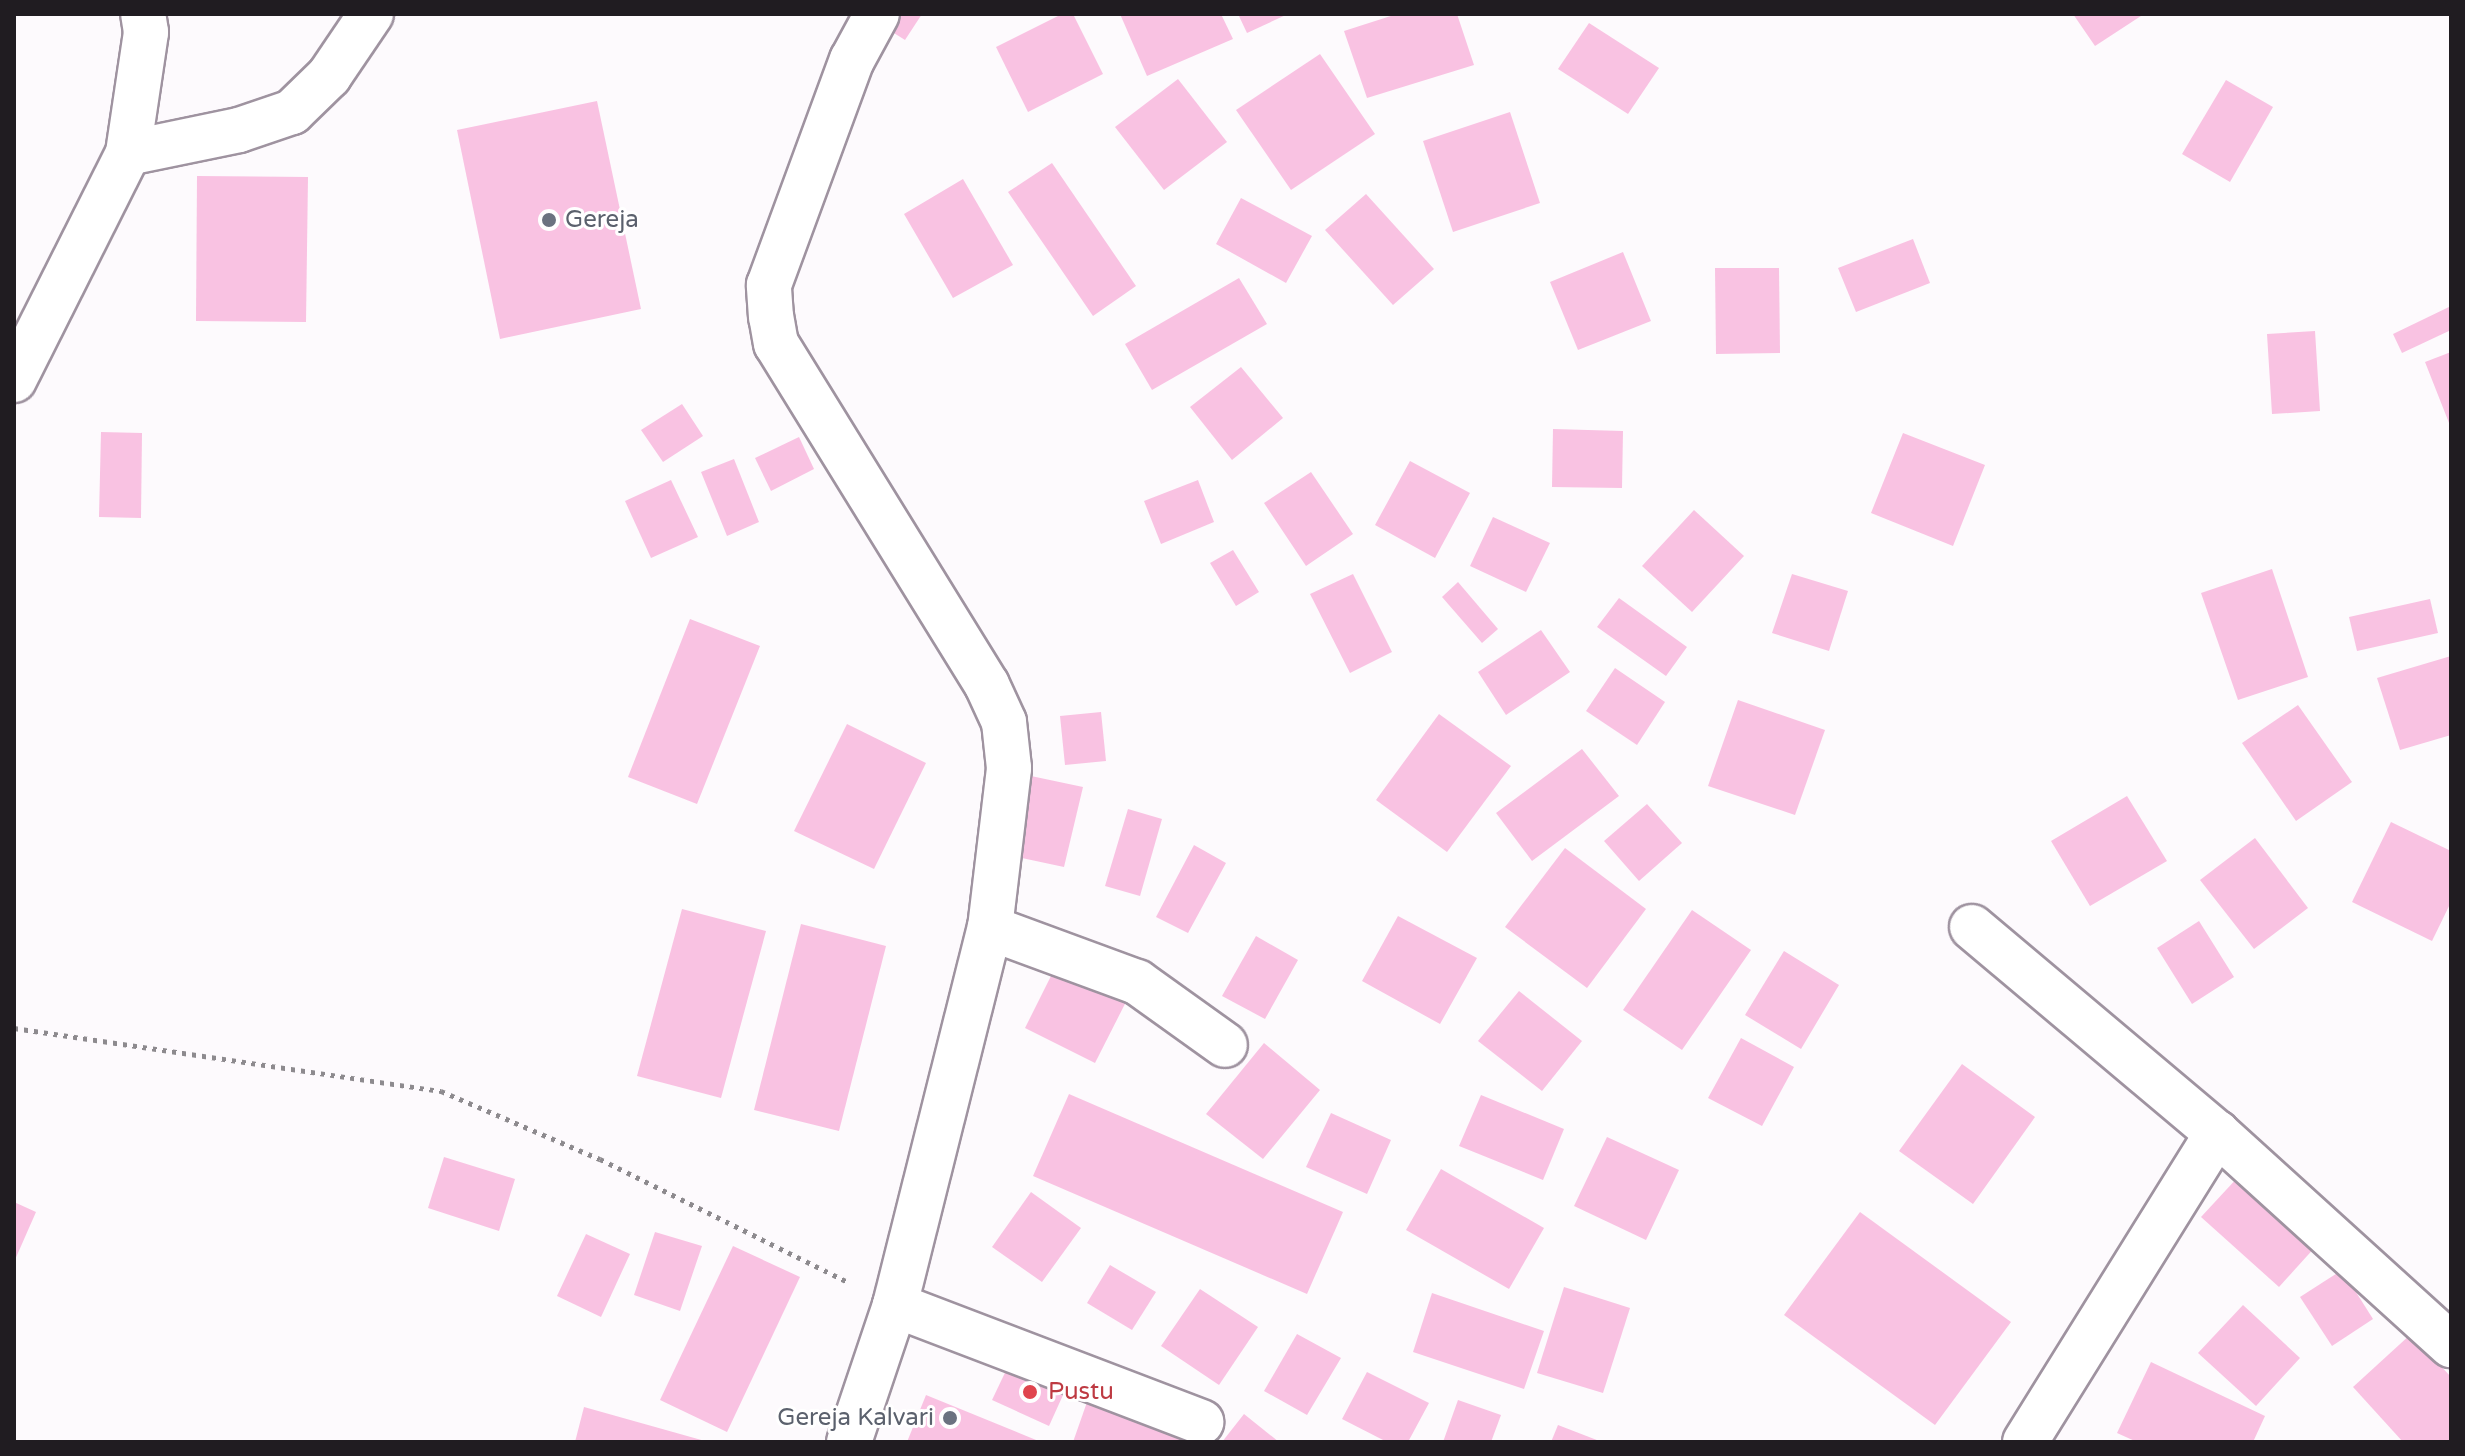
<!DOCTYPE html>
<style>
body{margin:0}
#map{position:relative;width:2465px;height:1456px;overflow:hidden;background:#fdfafd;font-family:"Varela Round",sans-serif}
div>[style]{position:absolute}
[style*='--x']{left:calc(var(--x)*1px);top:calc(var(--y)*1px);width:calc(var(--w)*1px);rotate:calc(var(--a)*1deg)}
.building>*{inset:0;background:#f9c2e2}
.path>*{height:5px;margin-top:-2.5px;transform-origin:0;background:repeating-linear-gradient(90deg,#8d8a8e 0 4px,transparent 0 10px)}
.roads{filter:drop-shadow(2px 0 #9f93a0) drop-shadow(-2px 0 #9f93a0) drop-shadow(0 2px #9f93a0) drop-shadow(0 -2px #9f93a0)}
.minor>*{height:44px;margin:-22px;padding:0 22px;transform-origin:22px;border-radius:22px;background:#fff}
.dots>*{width:22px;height:22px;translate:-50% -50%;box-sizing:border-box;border:4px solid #fff;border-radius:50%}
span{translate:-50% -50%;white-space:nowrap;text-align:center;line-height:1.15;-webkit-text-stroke:6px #fff;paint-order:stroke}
.worship-label{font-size:24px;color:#5b616d}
.left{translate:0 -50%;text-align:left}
.right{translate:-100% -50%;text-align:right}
.health-label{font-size:24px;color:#be3a42}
.frame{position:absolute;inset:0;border:16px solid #201c21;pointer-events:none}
</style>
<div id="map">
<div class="building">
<i style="clip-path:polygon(884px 14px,922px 14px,905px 40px,878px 23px)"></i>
<i style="clip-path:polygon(1062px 14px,1073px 14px,1103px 74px,1028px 112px,996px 47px)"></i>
<i style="clip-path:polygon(1120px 14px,1221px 14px,1233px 39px,1147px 76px)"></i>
<i style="clip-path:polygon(1238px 14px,1288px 14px,1247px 33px)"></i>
<i style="clip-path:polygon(1397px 14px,1457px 14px,1474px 65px,1367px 98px,1344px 31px)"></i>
<i style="clip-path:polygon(2073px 14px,2144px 14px,2095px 46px)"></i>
<i style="clip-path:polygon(1589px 23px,1659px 68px,1628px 114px,1558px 69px)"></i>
<i style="clip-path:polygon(1320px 54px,1375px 134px,1291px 190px,1236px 110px)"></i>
<i style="clip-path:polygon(1178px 79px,1227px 142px,1164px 190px,1115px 127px)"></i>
<i style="clip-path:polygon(2226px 80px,2273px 107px,2230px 182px,2182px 154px)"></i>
<i style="clip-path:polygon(597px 101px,641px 309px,500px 339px,457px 130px)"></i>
<i style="clip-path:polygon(1510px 112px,1540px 203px,1453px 232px,1423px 141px)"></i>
<i style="clip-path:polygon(1052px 163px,1136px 286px,1093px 316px,1008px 192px)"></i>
<i style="clip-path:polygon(197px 176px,308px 177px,306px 322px,196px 321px)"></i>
<i style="clip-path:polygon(963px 179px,1013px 265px,953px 298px,904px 214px)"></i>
<i style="clip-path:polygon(1366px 194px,1434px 269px,1393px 305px,1325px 230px)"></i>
<i style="clip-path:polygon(1241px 198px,1312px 236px,1286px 283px,1216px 244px)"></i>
<i style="clip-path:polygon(1913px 239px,1930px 283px,1856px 312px,1838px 268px)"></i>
<i style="clip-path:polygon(1623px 252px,1651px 321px,1578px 350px,1550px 282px)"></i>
<i style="clip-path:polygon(1715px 268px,1779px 268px,1780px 353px,1716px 354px)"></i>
<i style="clip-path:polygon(1239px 278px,1267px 324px,1152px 390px,1125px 344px)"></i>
<i style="clip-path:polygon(2451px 306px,2451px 330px,2402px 353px,2393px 334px)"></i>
<i style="clip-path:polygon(2315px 331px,2320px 411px,2272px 414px,2267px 334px)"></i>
<i style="clip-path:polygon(2451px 352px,2451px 428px,2425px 362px)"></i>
<i style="clip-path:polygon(1241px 367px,1283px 418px,1232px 460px,1190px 407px)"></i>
<i style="clip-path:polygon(682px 404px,703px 436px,663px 462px,641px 430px)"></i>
<i style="clip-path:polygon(1553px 429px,1623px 431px,1622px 488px,1552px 487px)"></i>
<i style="clip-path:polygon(101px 432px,142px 433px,141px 518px,99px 517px)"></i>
<i style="clip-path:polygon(1903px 433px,1985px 465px,1953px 546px,1871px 513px)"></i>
<i style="clip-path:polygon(799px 437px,814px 469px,771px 491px,755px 458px)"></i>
<i style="clip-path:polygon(734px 459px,759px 522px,727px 536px,701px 472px)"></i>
<i style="clip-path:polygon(1410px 461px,1470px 493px,1435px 558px,1375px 525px)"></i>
<i style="clip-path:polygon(1311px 472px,1353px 534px,1306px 566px,1264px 503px)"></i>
<i style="clip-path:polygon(671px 480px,698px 537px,651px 558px,625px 501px)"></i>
<i style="clip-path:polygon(1198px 480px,1214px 522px,1161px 544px,1144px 501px)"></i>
<i style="clip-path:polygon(1694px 510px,1744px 556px,1692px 612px,1642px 566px)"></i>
<i style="clip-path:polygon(1493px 517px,1550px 543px,1526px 592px,1470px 566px)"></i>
<i style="clip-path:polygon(1233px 550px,1259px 592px,1236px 606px,1210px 563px)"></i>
<i style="clip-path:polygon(2272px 569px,2308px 677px,2238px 700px,2201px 593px)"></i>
<i style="clip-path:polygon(1353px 574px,1392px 652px,1350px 673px,1310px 594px)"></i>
<i style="clip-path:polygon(1792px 574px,1848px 591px,1829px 651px,1772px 633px)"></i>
<i style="clip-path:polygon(1458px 582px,1498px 629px,1482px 643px,1442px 597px)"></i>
<i style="clip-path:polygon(1619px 598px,1687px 647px,1666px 676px,1597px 627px)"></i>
<i style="clip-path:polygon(2430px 599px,2438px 633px,2357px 651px,2349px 617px)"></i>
<i style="clip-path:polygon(690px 619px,760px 646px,697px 804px,628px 777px)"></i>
<i style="clip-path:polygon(1541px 630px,1570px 672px,1506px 715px,1478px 672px)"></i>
<i style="clip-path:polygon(2451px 656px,2451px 735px,2400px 750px,2377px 678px)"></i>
<i style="clip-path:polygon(1615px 668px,1665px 702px,1637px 745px,1586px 711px)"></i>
<i style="clip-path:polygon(1738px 700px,1825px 730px,1795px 815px,1708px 786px)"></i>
<i style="clip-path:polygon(2298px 705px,2352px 782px,2296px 821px,2242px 743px)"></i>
<i style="clip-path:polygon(1101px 712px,1106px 761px,1065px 765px,1060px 716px)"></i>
<i style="clip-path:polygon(1439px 714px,1511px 766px,1447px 852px,1376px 800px)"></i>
<i style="clip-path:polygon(847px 724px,926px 763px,874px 869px,794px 831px)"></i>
<i style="clip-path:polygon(1582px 749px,1619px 796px,1532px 861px,1496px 813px)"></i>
<i style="clip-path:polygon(1031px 776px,1083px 787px,1064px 867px,1013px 856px)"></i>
<i style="clip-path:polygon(2127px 796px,2167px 861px,2090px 906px,2051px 841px)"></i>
<i style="clip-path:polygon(1647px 804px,1682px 843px,1639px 881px,1604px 841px)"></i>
<i style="clip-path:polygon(1128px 809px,1162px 819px,1140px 896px,1105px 886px)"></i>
<i style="clip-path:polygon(2391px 822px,2451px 851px,2451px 902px,2432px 941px,2352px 902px)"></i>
<i style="clip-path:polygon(2255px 838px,2308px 908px,2254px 949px,2200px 880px)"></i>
<i style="clip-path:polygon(1194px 845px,1226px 863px,1188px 933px,1156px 917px)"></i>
<i style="clip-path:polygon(1565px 848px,1646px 909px,1587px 988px,1505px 927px)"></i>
<i style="clip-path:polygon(682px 909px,766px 931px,721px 1098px,637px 1076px)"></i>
<i style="clip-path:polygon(1692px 910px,1751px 950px,1682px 1050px,1623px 1010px)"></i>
<i style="clip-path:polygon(1398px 916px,1477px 958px,1440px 1024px,1362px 981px)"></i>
<i style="clip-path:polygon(2199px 921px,2234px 977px,2192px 1004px,2157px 948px)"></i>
<i style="clip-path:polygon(801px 924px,886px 946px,839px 1131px,754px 1110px)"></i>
<i style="clip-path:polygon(1256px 936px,1298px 960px,1265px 1019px,1222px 996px)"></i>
<i style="clip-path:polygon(1784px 951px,1839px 985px,1801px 1049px,1745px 1015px)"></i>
<i style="clip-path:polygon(1061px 956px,1131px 992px,1095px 1063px,1025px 1028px)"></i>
<i style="clip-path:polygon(1519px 991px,1582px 1041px,1542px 1091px,1478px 1041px)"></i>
<i style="clip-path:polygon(1741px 1038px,1794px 1067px,1762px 1126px,1708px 1098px)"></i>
<i style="clip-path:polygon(1264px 1043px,1320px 1090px,1263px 1159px,1206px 1114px)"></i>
<i style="clip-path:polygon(1962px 1064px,2035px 1117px,1973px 1204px,1899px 1151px)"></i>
<i style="clip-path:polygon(1069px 1094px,1343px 1212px,1307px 1294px,1033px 1176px)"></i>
<i style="clip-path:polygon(1481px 1095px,1564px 1129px,1543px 1180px,1459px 1146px)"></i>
<i style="clip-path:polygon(1331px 1113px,1391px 1140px,1367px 1194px,1306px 1167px)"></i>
<i style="clip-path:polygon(1607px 1137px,1679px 1170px,1646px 1240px,1574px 1206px)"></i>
<i style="clip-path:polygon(444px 1157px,515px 1179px,499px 1231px,428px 1208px)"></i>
<i style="clip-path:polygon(1441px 1169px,1544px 1228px,1509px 1289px,1406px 1230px)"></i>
<i style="clip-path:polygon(2239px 1176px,2317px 1245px,2279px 1287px,2201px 1217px)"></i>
<i style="clip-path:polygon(1031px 1192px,1081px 1228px,1042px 1282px,992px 1247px)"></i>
<i style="clip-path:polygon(14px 1202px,36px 1212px,14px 1262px)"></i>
<i style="clip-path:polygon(1860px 1212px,2011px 1322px,1935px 1425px,1784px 1315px)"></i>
<i style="clip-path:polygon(655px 1232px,702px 1246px,680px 1311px,634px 1295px)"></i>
<i style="clip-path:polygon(586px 1234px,630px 1254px,601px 1317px,557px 1296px)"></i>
<i style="clip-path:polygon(733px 1246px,800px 1277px,727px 1432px,660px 1400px)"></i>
<i style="clip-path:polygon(1110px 1265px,1156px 1292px,1132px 1330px,1087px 1303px)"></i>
<i style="clip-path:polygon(2342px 1270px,2373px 1319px,2332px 1346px,2300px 1297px)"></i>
<i style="clip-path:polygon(1564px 1287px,1630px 1308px,1603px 1393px,1537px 1373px)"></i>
<i style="clip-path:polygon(1200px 1289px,1258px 1327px,1219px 1385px,1161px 1346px)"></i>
<i style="clip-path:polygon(1432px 1293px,1544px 1331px,1524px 1389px,1413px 1352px)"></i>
<i style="clip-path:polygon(2243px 1305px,2300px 1358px,2256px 1406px,2198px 1353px)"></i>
<i style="clip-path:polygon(1297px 1334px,1341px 1358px,1307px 1415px,1264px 1391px)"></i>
<i style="clip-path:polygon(2411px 1334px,2451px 1377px,2451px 1442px,2403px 1442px,2353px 1387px)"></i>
<i style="clip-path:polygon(1012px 1358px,1068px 1384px,1049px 1426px,992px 1400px)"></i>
<i style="clip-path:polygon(2151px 1362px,2265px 1416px,2253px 1442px,2137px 1442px,2117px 1433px)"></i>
<i style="clip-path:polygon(1367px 1372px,1429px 1403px,1408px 1442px,1387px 1442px,1342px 1419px)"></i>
<i style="clip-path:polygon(1093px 1385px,1189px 1418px,1180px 1442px,1073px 1442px)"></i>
<i style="clip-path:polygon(926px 1395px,1041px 1442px,907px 1442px)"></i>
<i style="clip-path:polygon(1458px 1400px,1501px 1415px,1491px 1442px,1443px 1442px)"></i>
<i style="clip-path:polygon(584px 1407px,705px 1441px,705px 1442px,575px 1442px)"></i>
<i style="clip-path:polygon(1244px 1414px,1279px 1442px,1222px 1442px)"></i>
<i style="clip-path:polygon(1558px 1425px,1602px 1442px,1551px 1442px)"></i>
</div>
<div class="path">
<i style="--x:14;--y:1028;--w:432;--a:8.4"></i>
<i style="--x:441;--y:1091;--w:173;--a:23.2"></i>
<i style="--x:600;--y:1159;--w:275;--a:26.4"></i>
</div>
<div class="roads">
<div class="minor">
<i style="--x:128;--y:153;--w:113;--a:-11.7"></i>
<i style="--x:239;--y:130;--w:56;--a:-18.8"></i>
<i style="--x:292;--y:112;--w:52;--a:-44.2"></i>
<i style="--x:329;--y:76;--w:75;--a:-55.9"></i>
<i style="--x:14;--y:380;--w:254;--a:-63.3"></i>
<i style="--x:128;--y:153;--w:122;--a:-81.5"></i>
<i style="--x:146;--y:32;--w:18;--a:-99"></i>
<i style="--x:1972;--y:927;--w:320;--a:40.1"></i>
<i style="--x:2217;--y:1133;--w:316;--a:42.2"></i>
<i style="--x:990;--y:928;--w:157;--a:20.2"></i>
<i style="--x:1137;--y:982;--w:108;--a:35.6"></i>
<i style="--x:895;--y:1305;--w:328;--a:20.9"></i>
<i style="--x:849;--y:1442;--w:145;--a:-71.4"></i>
<i style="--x:895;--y:1305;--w:389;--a:-75.9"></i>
<i style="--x:990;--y:928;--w:161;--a:-83.2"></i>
<i style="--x:1009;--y:768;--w:46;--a:-96.2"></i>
<i style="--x:1004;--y:722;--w:41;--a:-114.7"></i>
<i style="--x:987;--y:685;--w:401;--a:-121.7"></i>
<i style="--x:776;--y:344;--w:27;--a:-100"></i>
<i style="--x:771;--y:317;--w:32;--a:-94"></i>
<i style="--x:769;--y:285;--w:240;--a:-69.8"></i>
<i style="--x:852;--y:60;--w:52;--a:-61.5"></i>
<i style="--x:2025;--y:1442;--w:364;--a:-58.1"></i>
</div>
</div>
<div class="dots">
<i style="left:549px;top:220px;background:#6b7280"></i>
<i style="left:1030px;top:1392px;background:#e0444e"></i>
<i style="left:950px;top:1418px;background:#6b7280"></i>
</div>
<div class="worship-label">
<span class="left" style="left:565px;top:220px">Gereja</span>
<span class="right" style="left:934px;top:1418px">Gereja Kalvari</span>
</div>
<div class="health-label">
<span class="left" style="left:1048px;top:1392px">Pustu</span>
</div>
<div class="frame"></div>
</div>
